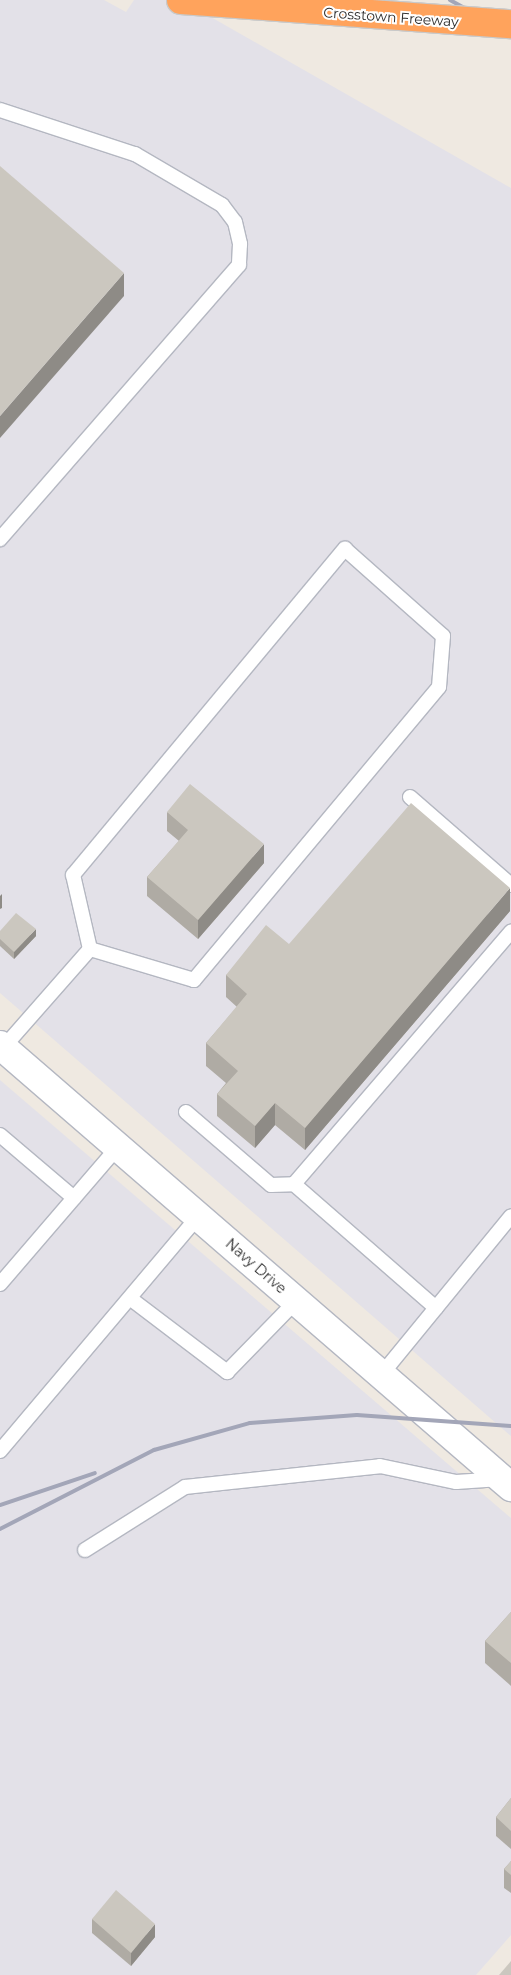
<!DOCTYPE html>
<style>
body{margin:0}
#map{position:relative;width:511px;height:1975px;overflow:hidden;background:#efe9e1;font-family:Montserrat,sans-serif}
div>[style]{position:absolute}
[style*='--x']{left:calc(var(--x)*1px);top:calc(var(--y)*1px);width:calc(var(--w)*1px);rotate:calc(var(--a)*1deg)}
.industrial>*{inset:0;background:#e3e1e8}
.roads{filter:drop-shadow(1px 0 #b4b7c1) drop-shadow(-1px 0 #b4b7c1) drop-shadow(0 1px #b4b7c1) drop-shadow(0 -1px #b4b7c1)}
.lane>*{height:14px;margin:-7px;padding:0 7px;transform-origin:7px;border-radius:7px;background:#fff}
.secondary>*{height:28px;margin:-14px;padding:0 14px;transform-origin:14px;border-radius:14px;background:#fff}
.rail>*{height:4px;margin:-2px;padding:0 2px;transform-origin:2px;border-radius:2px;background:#a3a6b8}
.bridges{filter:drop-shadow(1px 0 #c9c9c9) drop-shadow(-1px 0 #c9c9c9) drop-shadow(0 1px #c9c9c9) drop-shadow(0 -1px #c9c9c9)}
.highway-bridge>*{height:28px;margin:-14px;padding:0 14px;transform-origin:14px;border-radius:14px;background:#ffa35c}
.wall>*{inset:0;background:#afaba4}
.shaded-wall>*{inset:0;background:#8e8b86}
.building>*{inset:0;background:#cbc7bf}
span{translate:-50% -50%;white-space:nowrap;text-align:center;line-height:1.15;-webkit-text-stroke:4px #fff;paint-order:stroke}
.street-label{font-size:14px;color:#2e2e2e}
</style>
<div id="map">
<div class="industrial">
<i style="clip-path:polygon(0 0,104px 0,126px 12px,134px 0,181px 0,511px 188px,511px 1436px,0 993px)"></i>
<i style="clip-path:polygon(0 1080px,511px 1518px,511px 1935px,476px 1975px,0 1975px)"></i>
</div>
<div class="roads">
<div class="lane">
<i style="--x:0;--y:110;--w:142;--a:18.1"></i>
<i style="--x:135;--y:154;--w:101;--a:30.4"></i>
<i style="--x:222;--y:205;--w:21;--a:53"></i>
<i style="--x:235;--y:222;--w:23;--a:77"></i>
<i style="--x:240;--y:244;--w:21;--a:93"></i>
<i style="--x:239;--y:265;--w:364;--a:131.1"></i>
<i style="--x:345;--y:549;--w:131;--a:41.6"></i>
<i style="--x:443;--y:636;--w:51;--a:94.5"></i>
<i style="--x:439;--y:687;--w:382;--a:129.9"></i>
<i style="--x:194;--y:980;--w:109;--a:-163.4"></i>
<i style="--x:90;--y:949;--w:76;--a:-102.9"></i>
<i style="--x:73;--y:875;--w:425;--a:-50.2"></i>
<i style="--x:410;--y:797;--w:134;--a:41.1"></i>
<i style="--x:3;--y:1048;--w:132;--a:-48.7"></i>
<i style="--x:186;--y:1112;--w:112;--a:40.7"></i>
<i style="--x:271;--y:1185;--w:23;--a:-2"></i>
<i style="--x:0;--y:1135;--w:97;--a:40.4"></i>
<i style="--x:0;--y:1284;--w:181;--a:-49.3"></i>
<i style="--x:131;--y:1299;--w:121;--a:37.2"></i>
<i style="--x:227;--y:1372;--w:99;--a:-45.8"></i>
<i style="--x:436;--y:1308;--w:189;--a:-138.9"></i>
<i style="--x:294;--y:1184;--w:333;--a:-49.3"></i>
<i style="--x:381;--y:1375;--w:205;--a:-50.7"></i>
<i style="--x:0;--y:1451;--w:307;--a:-49.8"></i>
<i style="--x:85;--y:1550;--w:118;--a:-32.2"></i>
<i style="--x:185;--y:1487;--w:196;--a:-6.1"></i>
<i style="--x:380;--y:1466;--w:78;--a:11.9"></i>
<i style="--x:456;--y:1482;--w:45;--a:-3.8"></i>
</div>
<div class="secondary">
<i style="--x:0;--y:1045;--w:676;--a:40.86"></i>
</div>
</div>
<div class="rail">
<i style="--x:450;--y:0;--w:70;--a:29.1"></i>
<i style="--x:0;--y:1505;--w:100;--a:-18.6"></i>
<i style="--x:0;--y:1529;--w:173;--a:-27.2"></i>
<i style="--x:154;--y:1450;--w:100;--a:-15.7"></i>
<i style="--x:250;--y:1423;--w:107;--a:-4.3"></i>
<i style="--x:357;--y:1415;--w:154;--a:4.1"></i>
</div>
<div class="bridges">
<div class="highway-bridge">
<i style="--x:181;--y:0;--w:331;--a:4.2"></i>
</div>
</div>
<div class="wall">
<i style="clip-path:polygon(167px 812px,264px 863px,198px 939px,147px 896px,147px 877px,179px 841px,167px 831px)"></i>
<i style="clip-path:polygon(510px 911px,305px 1150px,275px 1125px,255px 1148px,217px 1116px,217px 1094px,226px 1083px,206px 1066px,206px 1043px,237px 1007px,226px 997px,226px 975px,289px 944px)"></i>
<i style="clip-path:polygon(0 931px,36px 936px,14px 959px,0 946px)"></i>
<i style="clip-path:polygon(511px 1612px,511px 1686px,485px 1663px,485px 1641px)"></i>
<i style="clip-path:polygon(511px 1798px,511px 1849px,496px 1836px,496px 1817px)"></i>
<i style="clip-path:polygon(511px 1861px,511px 1893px,504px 1888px,504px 1869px)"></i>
<i style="clip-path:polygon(92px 1919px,155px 1937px,131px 1966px,92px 1933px)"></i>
</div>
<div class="shaded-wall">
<i style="clip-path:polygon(124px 273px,124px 296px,0 438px,0 416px)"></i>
<i style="clip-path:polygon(264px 844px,264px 863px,198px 939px,198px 920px)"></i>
<i style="clip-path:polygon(510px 888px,510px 911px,305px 1150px,305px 1128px)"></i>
<i style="clip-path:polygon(2px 894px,2px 908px,0 909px,0 896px)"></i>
<i style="clip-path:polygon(36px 929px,36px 936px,14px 959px,14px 952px)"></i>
<i style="clip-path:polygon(275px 1103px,275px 1125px,255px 1148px,255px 1126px)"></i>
<i style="clip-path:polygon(155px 1924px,155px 1937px,131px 1966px,131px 1953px)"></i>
</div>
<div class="building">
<i style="clip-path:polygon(0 166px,124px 273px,0 416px)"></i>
<i style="clip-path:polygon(190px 784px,264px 844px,198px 920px,147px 877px,188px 830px,167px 812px)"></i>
<i style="clip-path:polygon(411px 803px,510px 888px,305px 1128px,275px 1103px,255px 1126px,217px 1094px,238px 1071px,206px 1043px,247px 994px,226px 975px,266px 925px,289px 944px)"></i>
<i style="clip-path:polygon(16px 913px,36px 929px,14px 952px,0 939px,0 931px)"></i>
<i style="clip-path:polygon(511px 1612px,511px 1663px,485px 1641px)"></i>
<i style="clip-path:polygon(511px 1798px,511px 1831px,496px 1817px)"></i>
<i style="clip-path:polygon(511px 1861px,511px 1875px,504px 1869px)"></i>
<i style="clip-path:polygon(116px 1890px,155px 1924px,131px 1953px,92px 1919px)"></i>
<i style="clip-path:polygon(511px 1961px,511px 1975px,499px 1975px)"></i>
</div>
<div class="street-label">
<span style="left:391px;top:17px;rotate:4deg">Crosstown Freeway</span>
<span style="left:256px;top:1266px;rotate:41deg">Navy Drive</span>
</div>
</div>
